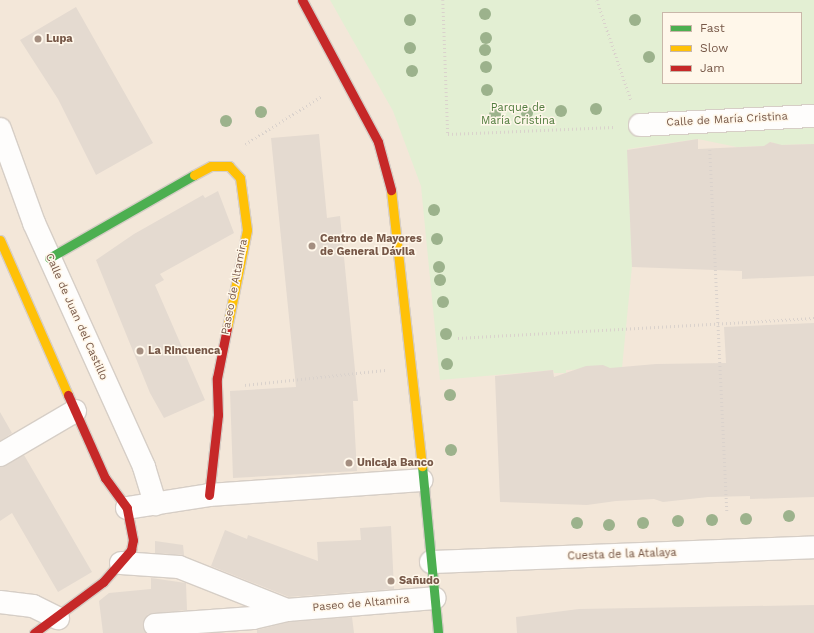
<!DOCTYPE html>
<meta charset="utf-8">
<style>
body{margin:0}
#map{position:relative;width:814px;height:633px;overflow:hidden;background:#f7f2e9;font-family:"Work Sans",sans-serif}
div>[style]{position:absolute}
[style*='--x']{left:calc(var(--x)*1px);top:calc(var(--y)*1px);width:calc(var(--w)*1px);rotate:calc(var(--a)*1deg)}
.residential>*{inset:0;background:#f3e7d9}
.green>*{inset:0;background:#e3efd3}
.building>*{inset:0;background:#e4dad0}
.path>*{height:2.5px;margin-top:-1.25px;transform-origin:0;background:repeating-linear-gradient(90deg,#dad2cc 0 1px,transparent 0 4px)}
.roads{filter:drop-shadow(1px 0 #d6cec6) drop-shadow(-1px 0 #d6cec6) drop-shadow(0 1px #d6cec6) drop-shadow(0 -1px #d6cec6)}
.street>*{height:22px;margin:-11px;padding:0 11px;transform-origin:11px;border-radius:11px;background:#fefdfc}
.fast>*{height:9px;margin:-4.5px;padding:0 4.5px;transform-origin:4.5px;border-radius:4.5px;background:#4caf50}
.slow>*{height:9px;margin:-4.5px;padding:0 4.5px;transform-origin:4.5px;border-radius:4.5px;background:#ffc107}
.jam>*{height:9px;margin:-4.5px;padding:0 4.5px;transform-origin:4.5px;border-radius:4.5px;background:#c62828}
.trees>*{width:12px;height:12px;margin:-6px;border-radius:50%;background:#9cb28c}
.dots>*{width:11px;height:11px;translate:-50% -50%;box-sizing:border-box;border:2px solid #fff7ea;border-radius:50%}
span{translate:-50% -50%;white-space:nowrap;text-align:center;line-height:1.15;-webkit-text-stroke:3px #fff7ea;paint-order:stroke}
.poi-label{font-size:11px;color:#775848;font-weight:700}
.left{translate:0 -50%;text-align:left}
.park-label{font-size:11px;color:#527d3f}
.street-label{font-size:11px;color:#775848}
.legend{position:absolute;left:662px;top:12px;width:140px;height:72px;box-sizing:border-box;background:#fff7ea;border:1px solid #c9b7a9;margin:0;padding:5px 7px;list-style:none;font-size:12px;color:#775848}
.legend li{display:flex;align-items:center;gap:8px;height:20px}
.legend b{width:20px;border:1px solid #c9b7a9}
</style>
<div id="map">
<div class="residential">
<i style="clip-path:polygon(evenodd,0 0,814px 0,814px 633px,0 633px,0 0,663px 13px,801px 13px,801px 83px,663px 83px,663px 13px)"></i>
</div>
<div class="green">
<i style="clip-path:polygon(evenodd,330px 0,814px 0,814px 144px,779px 145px,771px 142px,764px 146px,737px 147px,698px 139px,628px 149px,632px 266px,622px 368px,566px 370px,566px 373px,554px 373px,553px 370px,440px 380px,421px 186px,393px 111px,330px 0,663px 13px,801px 13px,801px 83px,663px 83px,663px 13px)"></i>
</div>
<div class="building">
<i style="clip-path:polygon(76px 7px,153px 143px,96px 175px,58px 99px,20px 40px)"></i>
<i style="clip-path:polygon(319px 134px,327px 218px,340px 216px,358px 401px,353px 401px,357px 471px,233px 478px,230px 391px,296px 387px,271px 138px)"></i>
<i style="clip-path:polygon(698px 139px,698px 149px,764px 146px,770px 142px,782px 145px,814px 144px,814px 276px,742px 279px,742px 271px,632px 267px,627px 150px)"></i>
<i style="clip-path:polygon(218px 191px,234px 233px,160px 274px,164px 280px,155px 285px,205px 400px,164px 418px,150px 393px,96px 260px,134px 234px,203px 195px,205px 198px)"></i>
<i style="clip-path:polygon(814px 323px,814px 497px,750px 499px,750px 496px,708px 497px,663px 502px,654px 499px,616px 501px,587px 505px,500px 502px,495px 376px,553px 370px,554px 377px,586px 366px,603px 365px,610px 368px,656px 364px,726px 363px,724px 327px)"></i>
<i style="clip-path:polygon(0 412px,12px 433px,0 441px)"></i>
<i style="clip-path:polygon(24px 455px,92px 572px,58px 592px,12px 513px,0 521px,0 467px)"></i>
<i style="clip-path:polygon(391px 526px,394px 589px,289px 597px,211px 566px,225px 530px,247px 539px,248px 535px,318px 561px,317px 542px,361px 540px,360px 528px)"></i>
<i style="clip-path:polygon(155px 541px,183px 545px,184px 555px,155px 553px)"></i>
<i style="clip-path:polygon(151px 578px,186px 583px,187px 610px,148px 614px,143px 626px,146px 633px,103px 633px,99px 601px,109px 593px,151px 589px)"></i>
<i style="clip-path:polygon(814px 605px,814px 633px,517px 633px,516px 617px,579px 609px)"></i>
<i style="clip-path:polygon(352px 617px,354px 633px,257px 633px,257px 630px,289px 622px)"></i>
</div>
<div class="path">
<i style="--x:443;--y:0;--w:134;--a:87.9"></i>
<i style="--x:448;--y:134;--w:166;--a:-2.4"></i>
<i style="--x:597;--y:0;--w:106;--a:71.2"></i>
<i style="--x:245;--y:144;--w:91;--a:-31.9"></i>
<i style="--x:710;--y:150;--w:363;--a:87.3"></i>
<i style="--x:458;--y:338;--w:357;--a:-3.2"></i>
<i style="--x:245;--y:385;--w:141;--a:-6.1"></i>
</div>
<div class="roads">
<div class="street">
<i style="--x:640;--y:125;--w:174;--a:-3"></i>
<i style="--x:0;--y:129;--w:100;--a:70.1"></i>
<i style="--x:34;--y:223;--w:268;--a:65.7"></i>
<i style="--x:144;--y:467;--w:39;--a:73"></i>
<i style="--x:0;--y:455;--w:87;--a:-30.4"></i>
<i style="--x:127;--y:508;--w:83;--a:-9"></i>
<i style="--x:209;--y:495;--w:213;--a:-4"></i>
<i style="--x:431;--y:562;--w:383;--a:-2.2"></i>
<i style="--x:121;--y:563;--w:58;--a:3.9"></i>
<i style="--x:179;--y:567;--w:116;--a:21.7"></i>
<i style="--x:287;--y:610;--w:148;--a:-4.6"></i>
<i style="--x:0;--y:602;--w:33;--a:7"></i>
<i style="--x:33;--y:606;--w:28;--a:26"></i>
<i style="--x:155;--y:625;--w:98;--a:-4.1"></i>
<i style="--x:253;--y:618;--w:35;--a:-13"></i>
</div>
<div class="fast">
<i style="--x:49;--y:258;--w:167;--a:-29.8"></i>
<i style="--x:422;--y:466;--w:168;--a:84.5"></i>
</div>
<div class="slow">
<i style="--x:194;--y:175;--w:19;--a:-28"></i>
<i style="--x:211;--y:166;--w:18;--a:0"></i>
<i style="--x:229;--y:166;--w:16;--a:47"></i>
<i style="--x:240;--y:178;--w:52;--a:82.3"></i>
<i style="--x:247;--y:230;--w:100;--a:101.5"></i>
<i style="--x:391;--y:190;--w:278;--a:83.6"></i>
<i style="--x:0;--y:240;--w:169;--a:66.3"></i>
</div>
<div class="jam">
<i style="--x:302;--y:0;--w:161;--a:61.8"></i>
<i style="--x:378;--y:142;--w:50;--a:74.8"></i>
<i style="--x:209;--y:495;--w:81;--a:-83.6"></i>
<i style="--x:218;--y:415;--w:37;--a:-92"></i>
<i style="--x:217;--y:378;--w:51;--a:-78.7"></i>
<i style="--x:34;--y:633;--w:86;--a:-36.5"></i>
<i style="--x:103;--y:582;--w:43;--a:-48.8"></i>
<i style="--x:131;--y:550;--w:10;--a:-79"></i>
<i style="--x:133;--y:540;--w:33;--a:-101"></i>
<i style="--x:127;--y:508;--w:37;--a:-126"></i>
<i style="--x:105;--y:478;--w:91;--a:-114"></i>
</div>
</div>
<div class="trees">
<i style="left:485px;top:14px"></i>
<i style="left:410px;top:20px"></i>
<i style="left:635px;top:20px"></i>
<i style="left:486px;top:38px"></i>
<i style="left:410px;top:48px"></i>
<i style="left:485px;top:50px"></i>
<i style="left:649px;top:57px"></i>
<i style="left:486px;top:67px"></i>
<i style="left:412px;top:71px"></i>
<i style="left:487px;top:90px"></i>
<i style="left:596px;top:109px"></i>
<i style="left:561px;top:111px"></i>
<i style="left:261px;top:112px"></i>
<i style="left:527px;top:113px"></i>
<i style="left:495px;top:115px"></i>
<i style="left:226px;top:121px"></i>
<i style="left:434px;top:210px"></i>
<i style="left:437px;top:239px"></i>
<i style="left:439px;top:267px"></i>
<i style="left:440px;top:280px"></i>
<i style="left:443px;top:302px"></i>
<i style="left:446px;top:334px"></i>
<i style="left:447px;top:364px"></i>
<i style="left:450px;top:395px"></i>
<i style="left:451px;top:450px"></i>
<i style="left:789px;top:516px"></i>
<i style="left:746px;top:519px"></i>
<i style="left:712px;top:520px"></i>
<i style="left:678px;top:521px"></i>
<i style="left:577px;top:523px"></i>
<i style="left:643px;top:523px"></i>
<i style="left:609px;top:525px"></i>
</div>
<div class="dots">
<i style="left:38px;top:39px;background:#a48e80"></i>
<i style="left:312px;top:246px;background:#a48e80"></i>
<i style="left:140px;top:351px;background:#a48e80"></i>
<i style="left:349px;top:463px;background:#a48e80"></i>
<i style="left:391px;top:581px;background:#a48e80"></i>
</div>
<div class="poi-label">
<span class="left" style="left:46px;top:39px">Lupa</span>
<span class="left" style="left:320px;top:246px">Centro de Mayores<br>de General Dávila</span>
<span class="left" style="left:148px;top:351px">La Rincuenca</span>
<span class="left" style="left:357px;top:463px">Unicaja Banco</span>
<span class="left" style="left:399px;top:581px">Sañudo</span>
</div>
<div class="park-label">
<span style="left:518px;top:115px">Parque de<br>María Cristina</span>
</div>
<div class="street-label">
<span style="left:727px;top:120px;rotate:-3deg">Calle de María Cristina</span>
<span style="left:235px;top:287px;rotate:-79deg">Paseo de Altamira</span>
<span style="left:76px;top:317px;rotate:66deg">Calle de Juan del Castillo</span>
<span style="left:622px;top:555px;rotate:-2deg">Cuesta de la Atalaya</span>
<span style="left:361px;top:604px;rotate:-5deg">Paseo de Altamira</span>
</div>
<ul class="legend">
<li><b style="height:5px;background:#4caf50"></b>Fast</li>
<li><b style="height:5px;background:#ffc107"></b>Slow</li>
<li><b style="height:5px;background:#c62828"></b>Jam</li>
</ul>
</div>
